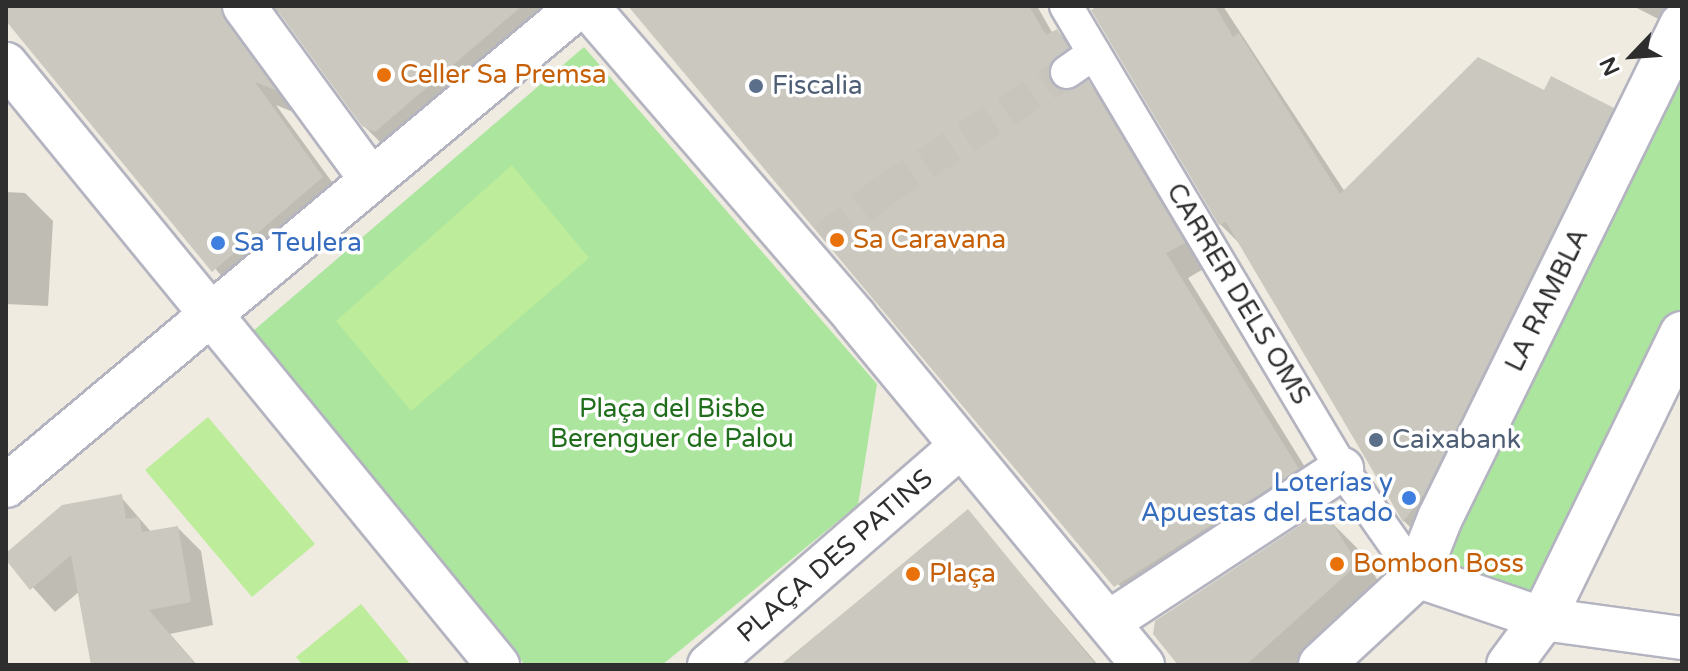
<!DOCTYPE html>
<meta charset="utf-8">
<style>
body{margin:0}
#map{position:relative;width:1688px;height:671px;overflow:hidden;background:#efebe1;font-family:"Varela Round",sans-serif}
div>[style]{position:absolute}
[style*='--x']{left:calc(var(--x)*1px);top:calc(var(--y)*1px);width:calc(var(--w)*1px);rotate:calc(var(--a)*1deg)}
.green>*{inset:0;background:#abe59e}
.pitch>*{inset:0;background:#bdec9a}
.shadow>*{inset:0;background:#0003}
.building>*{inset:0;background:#cbc9bf}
.pedestrian-tunnel>*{height:32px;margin-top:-16px;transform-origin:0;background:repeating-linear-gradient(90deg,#c8c5bd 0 32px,transparent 0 48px)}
.roads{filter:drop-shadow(2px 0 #b4b4c1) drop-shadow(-2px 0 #b4b4c1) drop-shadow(0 2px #b4b4c1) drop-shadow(0 -2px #b4b4c1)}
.pedestrian>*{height:32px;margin:-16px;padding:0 16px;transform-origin:16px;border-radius:16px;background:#fff}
.minor>*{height:42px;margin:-21px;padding:0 21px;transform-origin:21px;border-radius:21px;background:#fff}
.tertiary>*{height:44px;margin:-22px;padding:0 22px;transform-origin:22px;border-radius:22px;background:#fff}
.dots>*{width:22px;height:22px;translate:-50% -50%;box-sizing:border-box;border:4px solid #fff;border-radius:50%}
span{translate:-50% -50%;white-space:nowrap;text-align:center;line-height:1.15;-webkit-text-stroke:7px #fff;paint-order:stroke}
.food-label{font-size:26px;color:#c56008}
.left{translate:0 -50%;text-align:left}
.service-label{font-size:26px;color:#4e5e75}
.shop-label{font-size:26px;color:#366cbe}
.right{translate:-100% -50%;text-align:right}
.street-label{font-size:26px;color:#2e2e2e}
.park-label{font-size:26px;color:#206e1b}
.frame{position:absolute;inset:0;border:8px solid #2e2e2e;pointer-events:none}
.north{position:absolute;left:1592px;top:16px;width:80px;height:80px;-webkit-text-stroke:6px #fff;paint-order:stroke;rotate:245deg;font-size:22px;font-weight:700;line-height:32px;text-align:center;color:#2e2e2e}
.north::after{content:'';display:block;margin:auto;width:28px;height:36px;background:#2e2e2e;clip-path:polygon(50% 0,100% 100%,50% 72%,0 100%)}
</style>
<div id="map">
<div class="green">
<i style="clip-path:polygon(584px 47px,877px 384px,858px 505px,662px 665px,525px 665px,253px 331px)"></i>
<i style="clip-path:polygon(1682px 54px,1682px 312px,1540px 597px,1435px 565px)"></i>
</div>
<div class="pitch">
<i style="clip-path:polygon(512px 165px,589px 258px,411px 411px,336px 321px)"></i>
<i style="clip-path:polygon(208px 417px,315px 544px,252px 597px,145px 470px)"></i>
<i style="clip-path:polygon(361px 604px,411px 665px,303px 665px,296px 657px)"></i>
</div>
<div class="shadow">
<i style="clip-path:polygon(6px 6px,579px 6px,390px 152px,363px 125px,281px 13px,268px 8px,298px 114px,276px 105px,348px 204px,239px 297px,6px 18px)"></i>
<i style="clip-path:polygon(641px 6px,1037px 6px,1053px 34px,1057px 31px,1081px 55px,1091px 72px,1070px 90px,1088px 83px,1112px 107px,1207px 267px,1188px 278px,1321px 493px,1139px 609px)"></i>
<i style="clip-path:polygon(1102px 6px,1223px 6px,1345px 192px,1545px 93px,1612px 109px,1636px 133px,1427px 544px,1404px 521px,1242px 246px,1220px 224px)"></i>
<i style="clip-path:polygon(1633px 6px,1682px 6px,1682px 31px)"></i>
<i style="clip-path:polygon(6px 192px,25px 193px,53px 221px,48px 306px,6px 304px)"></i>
<i style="clip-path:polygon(121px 497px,152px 533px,178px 528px,201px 551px,213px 625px,170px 634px,197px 665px,93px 665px,80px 591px,55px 612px,6px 557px)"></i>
<i style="clip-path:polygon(968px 512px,1098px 665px,782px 665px)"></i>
<i style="clip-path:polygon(1327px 518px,1359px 550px,1388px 597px,1312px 665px,1181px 665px)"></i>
</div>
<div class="building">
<i style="clip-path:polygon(6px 6px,220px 6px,225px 20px,277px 91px,255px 82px,323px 177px,212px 272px,6px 21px)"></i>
<i style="clip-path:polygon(274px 6px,522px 6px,375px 132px,362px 126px)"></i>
<i style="clip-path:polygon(628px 6px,1029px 6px,1046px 35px,1057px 29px,1069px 48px,1050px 63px,1051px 82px,1068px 91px,1088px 80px,1185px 243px,1166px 253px,1299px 469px,1114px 587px)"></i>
<i style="clip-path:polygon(1098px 6px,1215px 6px,1233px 37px,1239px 33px,1340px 194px,1478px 57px,1544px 90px,1551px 76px,1614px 108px,1424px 494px,1403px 522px,1226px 222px,1219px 225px,1091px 10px)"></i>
<i style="clip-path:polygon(122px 494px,126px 519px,139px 517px,142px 532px,178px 526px,191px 602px,149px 610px,196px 665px,91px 665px,71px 555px,30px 590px,6px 560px,6px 553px,62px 505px)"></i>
<i style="clip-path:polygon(968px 509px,1096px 665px,780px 665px,859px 600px)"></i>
<i style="clip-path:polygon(1317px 514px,1328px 516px,1358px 564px,1246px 665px,1178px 665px,1153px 634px,1155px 621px)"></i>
</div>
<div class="pedestrian-tunnel">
<i style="--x:824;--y:239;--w:78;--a:-38.8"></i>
<i style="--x:885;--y:190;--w:217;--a:-33"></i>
</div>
<div class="roads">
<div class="pedestrian">
<i style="--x:1066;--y:6;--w:539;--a:59.2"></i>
<i style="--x:1342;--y:469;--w:131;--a:55"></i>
<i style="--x:1067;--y:72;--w:33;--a:-35"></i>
</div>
<div class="minor">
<i style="--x:244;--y:6;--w:212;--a:53.8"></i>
<i style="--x:587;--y:6;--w:411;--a:49.2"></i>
<i style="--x:855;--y:317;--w:452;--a:50.4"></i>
<i style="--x:6;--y:64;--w:777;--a:50.7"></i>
<i style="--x:6;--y:486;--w:747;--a:-39.95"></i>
<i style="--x:1417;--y:576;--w:133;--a:18.8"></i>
<i style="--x:1543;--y:619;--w:140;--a:7.8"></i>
<i style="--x:1109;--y:622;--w:279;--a:-33.3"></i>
<i style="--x:709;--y:665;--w:332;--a:-41"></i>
</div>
<div class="tertiary">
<i style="--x:1321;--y:665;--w:131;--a:-42.8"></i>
<i style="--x:1417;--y:576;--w:62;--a:-68.4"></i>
<i style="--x:1440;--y:518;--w:549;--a:-63.85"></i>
<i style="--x:1509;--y:665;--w:57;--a:-53.5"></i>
<i style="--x:1543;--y:619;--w:317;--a:-64"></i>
</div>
</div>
<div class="dots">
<i style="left:384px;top:75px;background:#e8710a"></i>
<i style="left:756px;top:86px;background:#5c6f8a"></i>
<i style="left:837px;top:240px;background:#e8710a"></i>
<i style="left:218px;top:243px;background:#3f7fe0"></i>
<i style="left:1376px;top:440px;background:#5c6f8a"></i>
<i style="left:1409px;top:498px;background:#3f7fe0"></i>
<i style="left:1337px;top:564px;background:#e8710a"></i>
<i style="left:913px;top:574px;background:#e8710a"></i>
</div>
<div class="food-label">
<span class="left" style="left:400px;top:75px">Celler Sa Premsa</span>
<span class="left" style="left:853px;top:240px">Sa Caravana</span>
<span class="left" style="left:1353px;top:564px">Bombon Boss</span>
<span class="left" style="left:929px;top:574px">Plaça</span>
</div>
<div class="service-label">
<span class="left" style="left:772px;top:86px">Fiscalia</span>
<span class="left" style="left:1392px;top:440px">Caixabank</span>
</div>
<div class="shop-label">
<span class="left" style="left:234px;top:243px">Sa Teulera</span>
<span class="right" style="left:1393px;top:498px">Loterías y<br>Apuestas del Estado</span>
</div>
<div class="street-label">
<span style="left:1238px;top:294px;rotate:59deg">CARRER DELS OMS</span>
<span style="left:1547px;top:300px;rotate:-64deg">LA RAMBLA</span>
<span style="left:835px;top:556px;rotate:-41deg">PLAÇA DES PATINS</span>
</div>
<div class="park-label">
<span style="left:672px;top:424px">Plaça del Bisbe<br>Berenguer de Palou</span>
</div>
<div class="frame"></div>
<div class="north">N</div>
</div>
